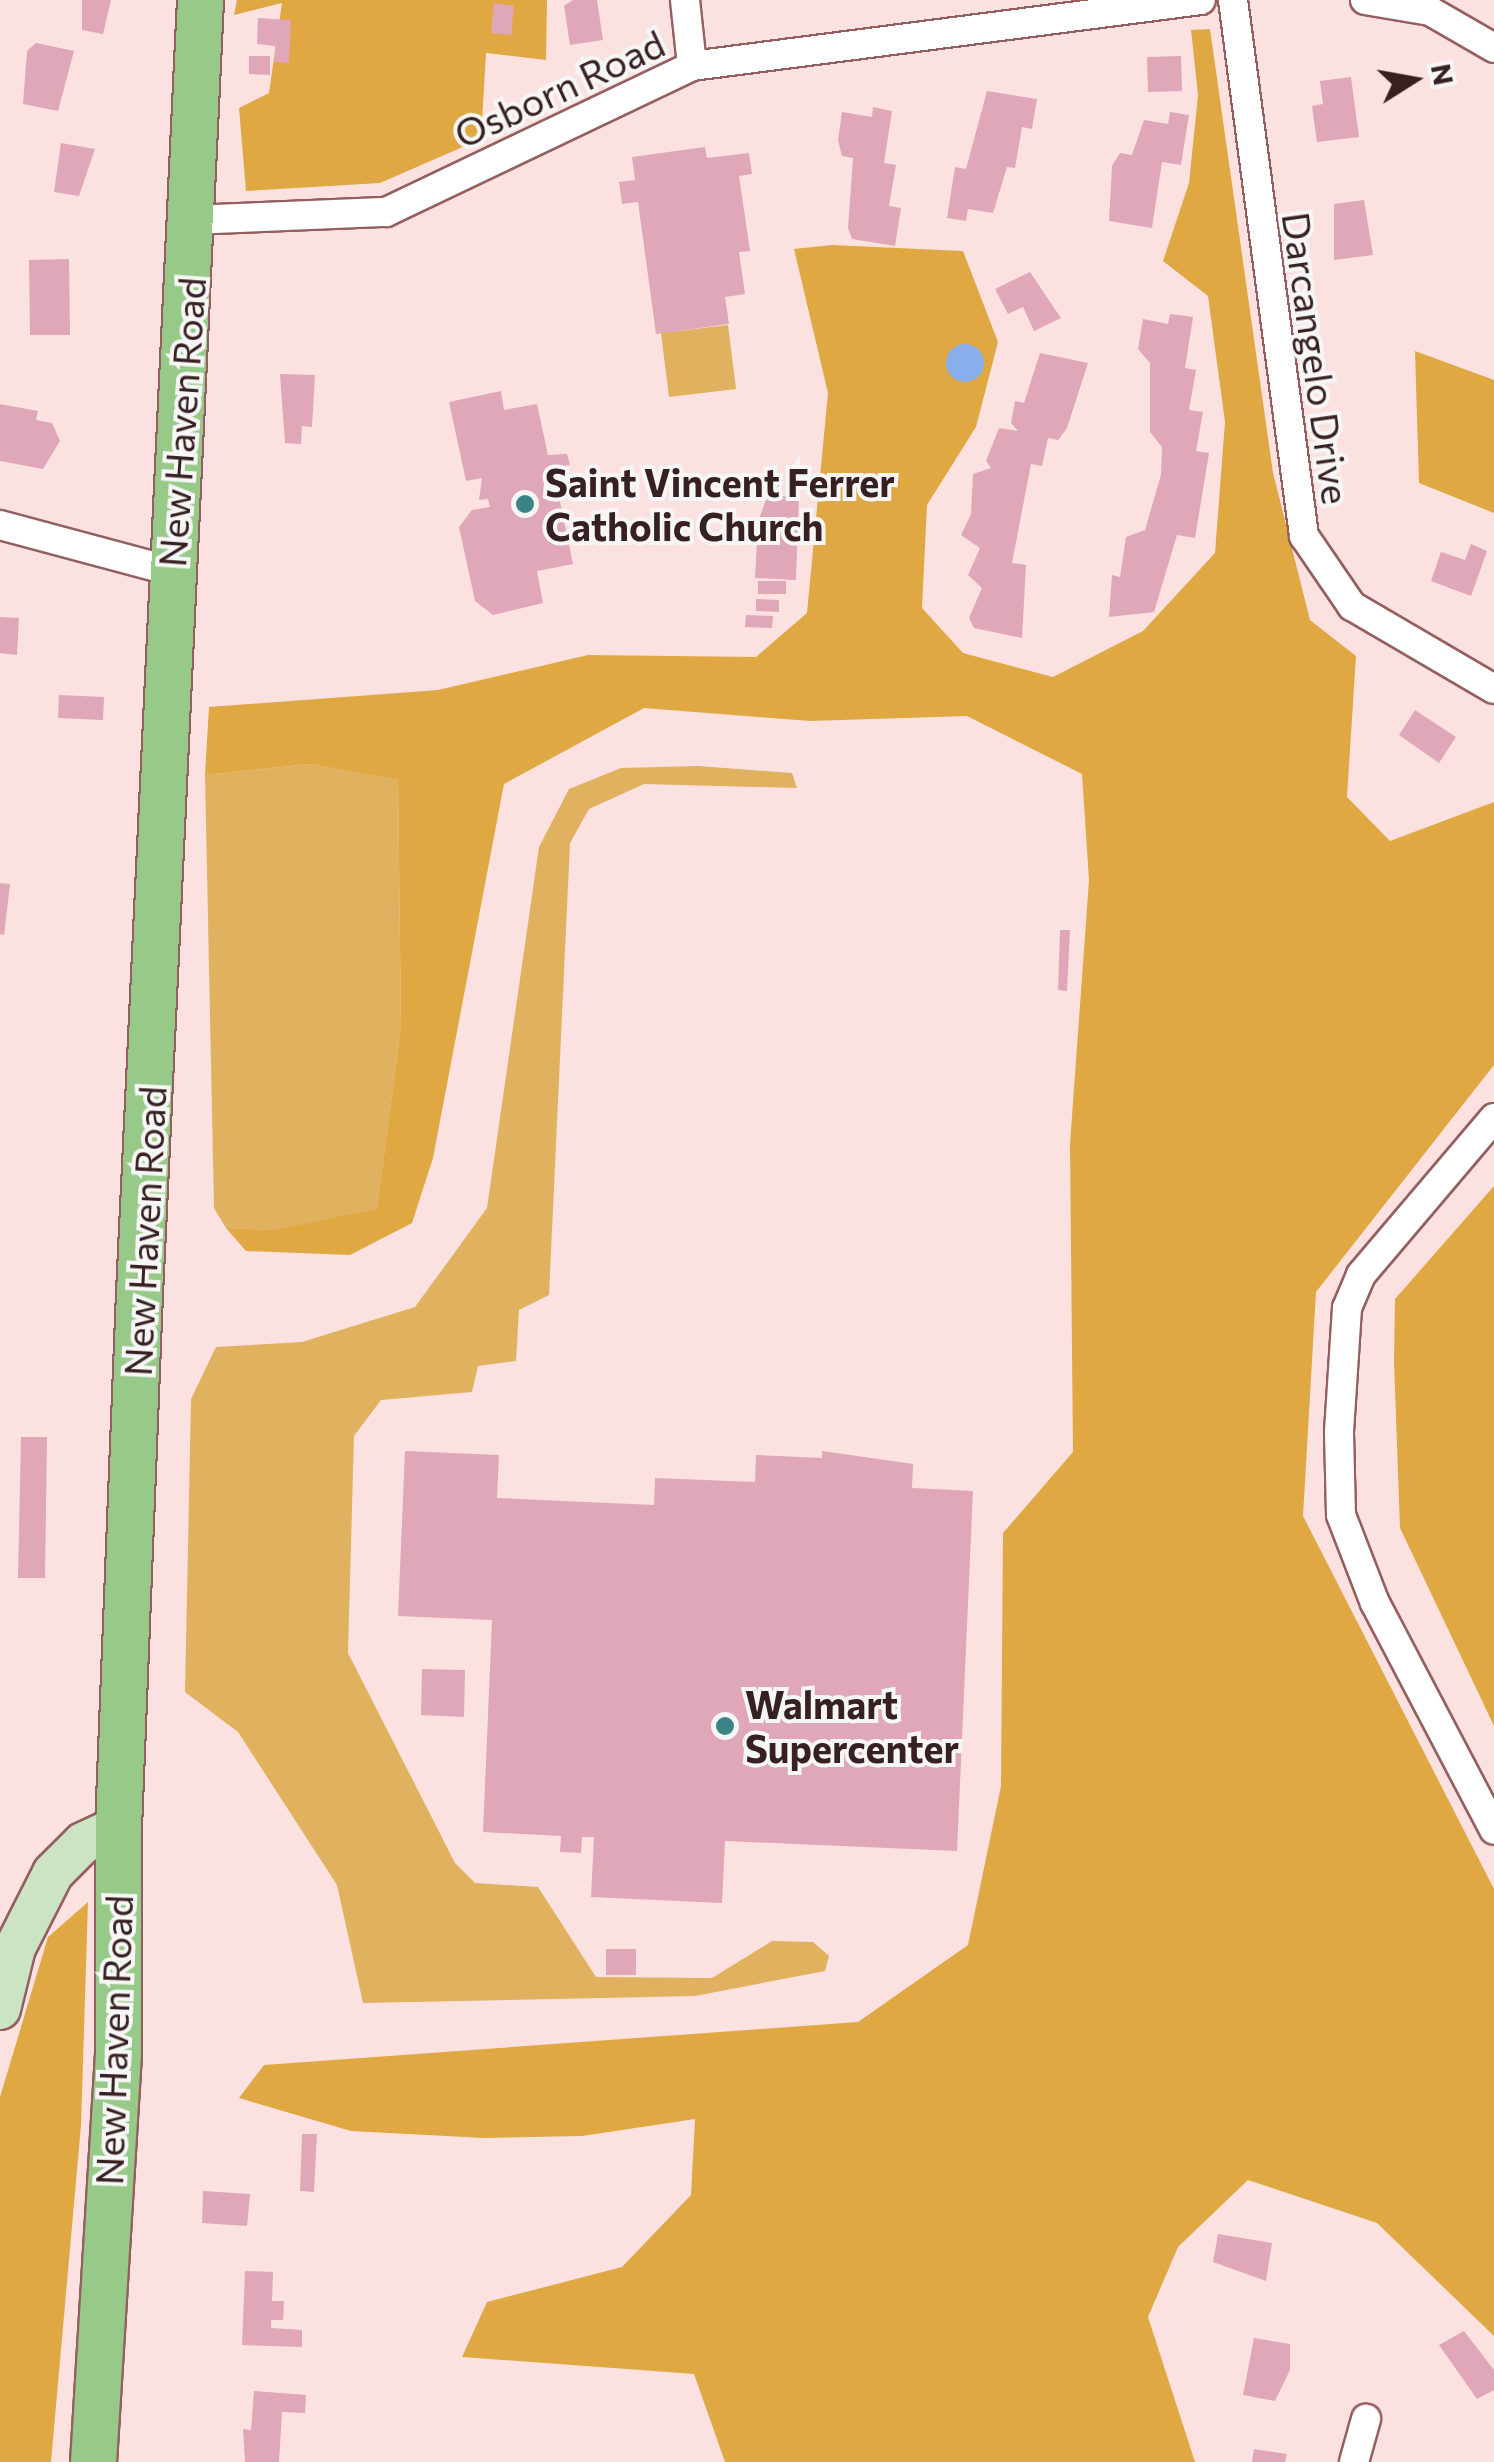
<!DOCTYPE html>
<style>
body{margin:0}
#map{position:relative;width:1494px;height:2462px;overflow:hidden;background:#fbe2e1;font-family:Commissioner,sans-serif}
div>[style]{position:absolute}
[style*='--x']{left:calc(var(--x)*1px);top:calc(var(--y)*1px);width:calc(var(--w)*1px);rotate:calc(var(--a)*1deg)}
.green>*{inset:0;background:#e0b15e}
.forest>*{inset:0;background:#dfa843}
.water>*{inset:0;background:#88afec}
.round{border-radius:50%}
.building>*{inset:0;background:#dfa7b7}
.roads{filter:drop-shadow(2px 0 #945f5f) drop-shadow(-2px 0 #945f5f) drop-shadow(0 2px #945f5f) drop-shadow(0 -2px #945f5f)}
.street>*{height:28px;margin:-14px;padding:0 14px;transform-origin:14px;border-radius:14px;background:#fff}
.secondary>*{height:40px;margin:-20px;padding:0 20px;transform-origin:20px;border-radius:20px;background:#cbe4c4}
.primary>*{height:45px;margin:-22.5px;padding:0 22.5px;transform-origin:22.5px;border-radius:22.5px;background:#97c988}
.dots>*{width:28px;height:28px;translate:-50% -50%;box-sizing:border-box;border:5px solid #f6f6f6;border-radius:50%}
span{translate:-50% -50%;white-space:nowrap;text-align:center;line-height:1.15;-webkit-text-stroke:8px #f6f6f6;paint-order:stroke}
.street-label{font-size:38px;color:#362020}
.poi-label{font-size:38px;color:#362020;font-weight:700}
.left{translate:0 -50%;text-align:left}
.north{position:absolute;left:1364px;top:30px;width:100px;height:100px;-webkit-text-stroke:8px #f6f6f6;paint-order:stroke;rotate:79deg;font-size:28px;font-weight:700;line-height:40px;text-align:center;color:#362020}
.north::after{content:'';display:block;margin:auto;width:35px;height:45px;background:#362020;clip-path:polygon(50% 0,100% 100%,50% 72%,0 100%)}
</style>
<div id="map">
<div class="green">
<i style="clip-path:polygon(728px 325px,736px 389px,669px 397px,661px 333px)"></i>
<i style="clip-path:polygon(309px 764px,398px 778px,401px 1027px,377px 1210px,272px 1230px,226px 1228px,214px 1208px,205px 775px)"></i>
<i style="clip-path:polygon(698px 766px,792px 773px,797px 788px,644px 784px,589px 809px,570px 843px,549px 1295px,519px 1310px,516px 1361px,478px 1366px,472px 1392px,381px 1400px,354px 1436px,348px 1653px,455px 1863px,475px 1883px,538px 1887px,596px 1977px,712px 1978px,772px 1941px,813px 1942px,829px 1956px,825px 1971px,695px 1996px,363px 2003px,337px 1885px,238px 1732px,185px 1692px,191px 1399px,216px 1347px,302px 1342px,415px 1307px,487px 1208px,539px 847px,569px 789px,621px 768px)"></i>
</div>
<div class="forest">
<i style="clip-path:polygon(237px 0,547px 0,546px 60px,486px 53px,481px 139px,380px 183px,246px 191px,239px 108px,269px 93px,282px 3px,234px 15px)"></i>
<i style="clip-path:polygon(1210px 29px,1273px 473px,1310px 620px,1356px 656px,1347px 797px,1390px 841px,1494px 802px,1494px 1065px,1316px 1292px,1303px 1516px,1494px 1889px,1494px 2336px,1377px 2223px,1248px 2180px,1178px 2247px,1148px 2317px,1195px 2462px,725px 2462px,694px 2374px,462px 2357px,487px 2302px,622px 2267px,691px 2195px,695px 2119px,582px 2136px,484px 2138px,351px 2131px,239px 2098px,264px 2065px,858px 2022px,968px 1945px,1001px 1786px,1003px 1533px,1073px 1452px,1070px 1144px,1089px 880px,1082px 774px,967px 716px,810px 721px,644px 708px,504px 784px,433px 1158px,412px 1223px,350px 1255px,246px 1251px,226px 1228px,272px 1230px,377px 1209px,401px 1027px,398px 779px,309px 764px,205px 775px,209px 707px,438px 690px,588px 655px,756px 657px,807px 613px,828px 393px,794px 249px,832px 245px,963px 251px,998px 342px,976px 427px,927px 505px,922px 608px,963px 653px,1053px 677px,1143px 631px,1215px 553px,1225px 422px,1208px 296px,1163px 261px,1189px 183px,1198px 95px,1191px 30px)"></i>
<i style="clip-path:polygon(1415px 351px,1494px 380px,1494px 513px,1419px 483px)"></i>
<i style="clip-path:polygon(1494px 1186px,1494px 1726px,1400px 1528px,1394px 1362px,1395px 1299px)"></i>
<i style="clip-path:polygon(88px 1902px,81px 2125px,51px 2462px,0 2462px,0 2097px,48px 1937px)"></i>
</div>
<div class="water">
<i class="round" style="left:946px;top:344px;width:38px;height:38px"></i>
</div>
<div class="building">
<i style="clip-path:polygon(82px 0,111px 0,103px 34px,82px 30px)"></i>
<i style="clip-path:polygon(573px 0,597px 0,603px 40px,570px 45px,564px 6px)"></i>
<i style="clip-path:polygon(494px 3px,514px 6px,511px 35px,491px 33px)"></i>
<i style="clip-path:polygon(258px 18px,291px 20px,289px 63px,275px 62px,275px 46px,257px 44px)"></i>
<i style="clip-path:polygon(36px 43px,74px 51px,58px 111px,23px 104px,27px 51px)"></i>
<i style="clip-path:polygon(249px 56px,270px 56px,270px 75px,249px 74px)"></i>
<i style="clip-path:polygon(1181px 56px,1182px 91px,1148px 92px,1147px 57px)"></i>
<i style="clip-path:polygon(1351px 77px,1359px 137px,1317px 142px,1312px 106px,1323px 104px,1320px 81px)"></i>
<i style="clip-path:polygon(987px 91px,1037px 99px,1032px 129px,1022px 127px,1015px 168px,1007px 167px,993px 213px,968px 209px,966px 221px,947px 218px,955px 167px,966px 169px)"></i>
<i style="clip-path:polygon(873px 107px,892px 111px,884px 163px,896px 165px,889px 206px,901px 208px,895px 246px,852px 239px,848px 228px,853px 158px,842px 156px,838px 140px,842px 112px,872px 117px)"></i>
<i style="clip-path:polygon(1170px 112px,1189px 115px,1181px 165px,1162px 162px,1152px 228px,1109px 221px,1112px 166px,1120px 153px,1132px 155px,1144px 120px,1168px 124px)"></i>
<i style="clip-path:polygon(61px 143px,95px 149px,79px 196px,54px 192px)"></i>
<i style="clip-path:polygon(705px 147px,707px 158px,749px 153px,752px 174px,739px 176px,750px 251px,739px 252px,745px 294px,725px 297px,729px 324px,656px 334px,638px 202px,622px 204px,619px 182px,635px 180px,632px 157px)"></i>
<i style="clip-path:polygon(1364px 200px,1373px 255px,1334px 260px,1334px 204px)"></i>
<i style="clip-path:polygon(69px 259px,70px 335px,30px 335px,29px 260px)"></i>
<i style="clip-path:polygon(1030px 272px,1061px 318px,1034px 331px,1023px 307px,1008px 314px,995px 289px)"></i>
<i style="clip-path:polygon(1170px 314px,1193px 317px,1185px 368px,1196px 370px,1189px 410px,1203px 412px,1196px 451px,1209px 453px,1195px 538px,1177px 535px,1154px 612px,1109px 617px,1112px 575px,1120px 577px,1126px 537px,1145px 530px,1161px 475px,1162px 447px,1150px 432px,1150px 363px,1138px 349px,1143px 319px,1168px 324px)"></i>
<i style="clip-path:polygon(1040px 353px,1088px 363px,1067px 428px,1058px 440px,1048px 438px,1042px 466px,1031px 464px,1012px 563px,1026px 565px,1022px 638px,974px 628px,969px 618px,982px 588px,968px 575px,980px 548px,961px 535px,971px 514px,973px 474px,991px 468px,986px 461px,999px 428px,1018px 431px,1011px 423px,1015px 401px,1024px 403px)"></i>
<i style="clip-path:polygon(280px 374px,315px 375px,312px 427px,302px 426px,301px 444px,285px 443px)"></i>
<i style="clip-path:polygon(501px 391px,504px 410px,537px 404px,548px 455px,567px 454px,570px 465px,553px 468px,573px 564px,537px 571px,543px 603px,493px 615px,475px 601px,459px 527px,472px 510px,490px 507px,488px 499px,479px 500px,482px 478px,466px 481px,449px 402px)"></i>
<i style="clip-path:polygon(0 404px,38px 411px,36px 420px,52px 423px,60px 441px,43px 469px,0 461px)"></i>
<i style="clip-path:polygon(773px 480px,783px 480px,782px 496px,799px 497px,796px 580px,755px 578px,758px 522px)"></i>
<i style="clip-path:polygon(1471px 544px,1487px 551px,1471px 596px,1431px 581px,1441px 552px,1465px 560px)"></i>
<i style="clip-path:polygon(758px 581px,786px 581px,786px 594px,758px 594px)"></i>
<i style="clip-path:polygon(756px 599px,779px 600px,779px 612px,756px 611px)"></i>
<i style="clip-path:polygon(746px 615px,773px 616px,772px 628px,745px 627px)"></i>
<i style="clip-path:polygon(0 617px,19px 618px,17px 655px,0 653px)"></i>
<i style="clip-path:polygon(59px 695px,104px 697px,103px 720px,58px 718px)"></i>
<i style="clip-path:polygon(1415px 710px,1456px 737px,1439px 763px,1399px 735px)"></i>
<i style="clip-path:polygon(0 883px,10px 884px,4px 935px,0 934px)"></i>
<i style="clip-path:polygon(1060px 930px,1070px 930px,1067px 991px,1058px 990px)"></i>
<i style="clip-path:polygon(21px 1437px,47px 1437px,45px 1578px,18px 1578px)"></i>
<i style="clip-path:polygon(405px 1451px,499px 1455px,497px 1498px,654px 1505px,655px 1478px,755px 1482px,756px 1455px,822px 1458px,822px 1451px,913px 1464px,912px 1488px,973px 1491px,957px 1851px,725px 1841px,722px 1903px,591px 1897px,594px 1837px,582px 1837px,581px 1853px,560px 1852px,561px 1836px,483px 1832px,492px 1620px,398px 1616px)"></i>
<i style="clip-path:polygon(422px 1669px,465px 1670px,464px 1717px,421px 1715px)"></i>
<i style="clip-path:polygon(606px 1949px,636px 1949px,636px 1975px,606px 1975px)"></i>
<i style="clip-path:polygon(302px 2134px,317px 2134px,314px 2192px,300px 2191px)"></i>
<i style="clip-path:polygon(203px 2191px,250px 2194px,247px 2226px,202px 2223px)"></i>
<i style="clip-path:polygon(1218px 2234px,1272px 2243px,1266px 2281px,1213px 2262px)"></i>
<i style="clip-path:polygon(245px 2271px,273px 2272px,272px 2301px,284px 2301px,283px 2320px,271px 2320px,271px 2328px,302px 2330px,302px 2347px,242px 2345px)"></i>
<i style="clip-path:polygon(1464px 2331px,1494px 2370px,1494px 2390px,1477px 2399px,1439px 2345px)"></i>
<i style="clip-path:polygon(1254px 2338px,1290px 2344px,1290px 2370px,1275px 2401px,1243px 2395px)"></i>
<i style="clip-path:polygon(254px 2391px,306px 2395px,305px 2413px,282px 2412px,279px 2462px,245px 2462px,243px 2429px,251px 2430px)"></i>
<i style="clip-path:polygon(1254px 2449px,1287px 2454px,1285px 2462px,1252px 2462px)"></i>
</div>
<div class="roads">
<div class="street">
<i style="--x:685;--y:0;--w:66;--a:83.9"></i>
<i style="--x:1233;--y:0;--w:541;--a:82.45"></i>
<i style="--x:1304;--y:536;--w:85;--a:55.6"></i>
<i style="--x:1352;--y:606;--w:164;--a:30.3"></i>
<i style="--x:1365;--y:0;--w:66;--a:9.6"></i>
<i style="--x:1430;--y:11;--w:74;--a:30"></i>
<i style="--x:193;--y:220;--w:193;--a:-2.4"></i>
<i style="--x:386;--y:212;--w:339;--a:-25.5"></i>
<i style="--x:692;--y:66;--w:513;--a:-7.39"></i>
<i style="--x:0;--y:525;--w:178;--a:15"></i>
<i style="--x:1494;--y:1118;--w:206;--a:130.3"></i>
<i style="--x:1361;--y:1275;--w:36;--a:113"></i>
<i style="--x:1347;--y:1308;--w:125;--a:93.7"></i>
<i style="--x:1339;--y:1433;--w:82;--a:88.6"></i>
<i style="--x:1341;--y:1515;--w:94;--a:68.9"></i>
<i style="--x:1375;--y:1603;--w:256;--a:62.3"></i>
<i style="--x:1354;--y:2462;--w:45;--a:-74.4"></i>
</div>
<div class="secondary">
<i style="--x:0;--y:2009;--w:63;--a:-76.2"></i>
<i style="--x:15;--y:1948;--w:84;--a:-63.1"></i>
<i style="--x:53;--y:1873;--w:42;--a:-45"></i>
<i style="--x:83;--y:1843;--w:38;--a:-25"></i>
</div>
<div class="primary">
<i style="--x:93;--y:2462;--w:409;--a:-86.5"></i>
<i style="--x:118;--y:2054;--w:227;--a:-90"></i>
<i style="--x:118;--y:1827;--w:534;--a:-87.75"></i>
<i style="--x:139;--y:1293;--w:1294;--a:-87.3"></i>
</div>
</div>
<div class="dots">
<i style="left:525px;top:504px;background:#3b8387"></i>
<i style="left:725px;top:1726px;background:#3b8387"></i>
</div>
<div class="street-label">
<span style="left:559px;top:88px;rotate:-25deg">Osborn Road</span>
<span style="left:1317px;top:358px;rotate:82deg">Darcangelo Drive</span>
<span style="left:181px;top:422px;rotate:-86deg">New Haven Road</span>
<span style="left:144px;top:1231px;rotate:-87deg">New Haven Road</span>
<span style="left:113px;top:2040px;rotate:-88deg">New Haven Road</span>
</div>
<div class="poi-label">
<span class="left" style="left:545px;top:504px">Saint Vincent Ferrer<br>Catholic Church</span>
<span class="left" style="left:745px;top:1726px">Walmart<br>Supercenter</span>
</div>
<div class="north">N</div>
</div>
